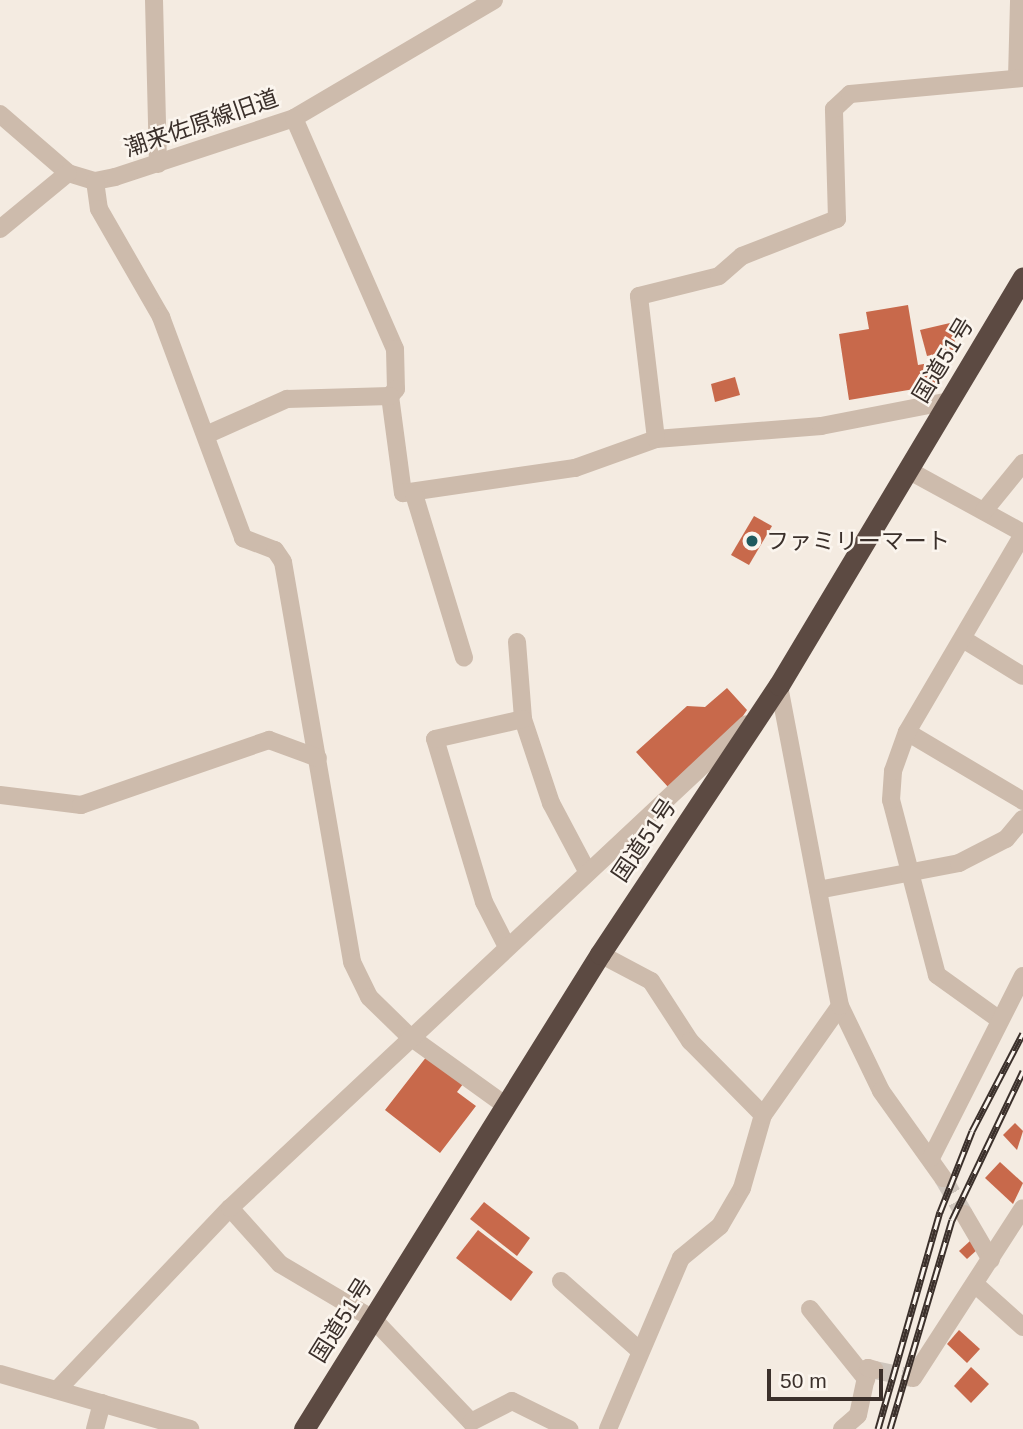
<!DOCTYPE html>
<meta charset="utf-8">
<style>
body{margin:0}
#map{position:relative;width:1023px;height:1429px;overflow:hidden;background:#f4ebe1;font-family:Arial,"Noto Sans JP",sans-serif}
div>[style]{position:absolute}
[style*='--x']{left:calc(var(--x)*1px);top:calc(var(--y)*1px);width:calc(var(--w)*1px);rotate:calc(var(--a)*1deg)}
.building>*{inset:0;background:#c8694b}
.minor-tunnel>*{height:18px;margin-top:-9px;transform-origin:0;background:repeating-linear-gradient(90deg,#cfc6bd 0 18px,transparent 0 27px)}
.minor>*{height:18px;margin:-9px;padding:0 9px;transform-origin:9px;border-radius:9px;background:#cdbbac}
.highway>*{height:21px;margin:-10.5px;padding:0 10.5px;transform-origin:10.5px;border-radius:10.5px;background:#5c4a42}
.rail>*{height:7px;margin-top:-3.5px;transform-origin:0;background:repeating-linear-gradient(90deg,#fbf5ee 0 13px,#3b302b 0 26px);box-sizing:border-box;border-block:2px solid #3b302b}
.dots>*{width:19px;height:19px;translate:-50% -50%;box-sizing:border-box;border:4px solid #fbf5ee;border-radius:50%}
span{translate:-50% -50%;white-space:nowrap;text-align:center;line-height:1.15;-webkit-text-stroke:5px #fbf5ee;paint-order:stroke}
.street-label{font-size:23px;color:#3b302b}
.poi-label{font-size:23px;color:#3b302b}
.left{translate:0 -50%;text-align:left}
.scale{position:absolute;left:767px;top:1369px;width:116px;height:32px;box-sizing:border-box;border:4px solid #3b302b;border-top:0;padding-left:9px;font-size:21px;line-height:24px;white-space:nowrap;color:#3b302b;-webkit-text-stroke:5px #fbf5ee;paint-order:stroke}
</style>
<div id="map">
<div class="building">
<i style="clip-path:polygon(908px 305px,918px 365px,935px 362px,938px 385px,849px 400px,839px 334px,869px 329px,866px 312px)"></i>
<i style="clip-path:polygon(950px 323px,957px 349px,927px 356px,920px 330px)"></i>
<i style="clip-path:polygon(735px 377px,740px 395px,715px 402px,711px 384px)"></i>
<i style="clip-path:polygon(754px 516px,772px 526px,749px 565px,731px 555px)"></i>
<i style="clip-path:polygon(727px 688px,747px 710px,730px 735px,669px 788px,636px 752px,687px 706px,705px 707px)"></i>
<i style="clip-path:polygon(427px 1056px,463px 1084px,457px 1092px,476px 1106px,440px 1153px,385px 1110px)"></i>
<i style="clip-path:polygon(1015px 1123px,1023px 1131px,1017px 1150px,1003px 1135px)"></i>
<i style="clip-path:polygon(1000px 1162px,1023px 1183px,1013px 1204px,985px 1178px)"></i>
<i style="clip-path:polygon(484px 1202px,530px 1238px,517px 1256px,470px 1219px)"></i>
<i style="clip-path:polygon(478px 1230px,533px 1272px,511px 1301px,456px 1258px)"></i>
<i style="clip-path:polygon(970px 1241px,978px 1249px,967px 1259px,959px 1251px)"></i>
<i style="clip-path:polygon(959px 1330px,980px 1349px,967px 1363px,947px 1344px)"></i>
<i style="clip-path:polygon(971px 1367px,989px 1384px,971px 1403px,954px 1386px)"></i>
</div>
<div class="minor-tunnel">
<i style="--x:943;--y:1178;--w:42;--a:59.7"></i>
<i style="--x:875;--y:1370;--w:39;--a:12"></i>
</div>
<div class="minor">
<i style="--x:154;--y:0;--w:164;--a:88.6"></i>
<i style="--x:1017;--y:78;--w:78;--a:-88.5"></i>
<i style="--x:0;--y:114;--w:90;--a:40.9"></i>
<i style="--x:68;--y:173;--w:28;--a:17"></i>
<i style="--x:95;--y:181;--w:20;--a:-11"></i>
<i style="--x:115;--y:177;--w:188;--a:-18.2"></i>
<i style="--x:294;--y:118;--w:232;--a:-30.5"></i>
<i style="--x:294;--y:118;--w:252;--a:66.4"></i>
<i style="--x:395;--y:349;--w:40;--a:88.6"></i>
<i style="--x:396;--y:389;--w:9;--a:131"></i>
<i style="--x:390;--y:396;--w:98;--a:82.4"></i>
<i style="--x:403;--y:493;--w:174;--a:-8.3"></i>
<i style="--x:575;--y:468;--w:86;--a:-19.7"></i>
<i style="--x:656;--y:439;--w:166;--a:-4.5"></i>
<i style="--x:821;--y:426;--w:131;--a:-11"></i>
<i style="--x:95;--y:181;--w:28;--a:82"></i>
<i style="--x:99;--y:209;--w:125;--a:60.1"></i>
<i style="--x:161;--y:317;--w:236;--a:69.6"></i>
<i style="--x:243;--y:538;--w:34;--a:21"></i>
<i style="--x:275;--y:550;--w:14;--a:56"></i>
<i style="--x:283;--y:562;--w:406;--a:80.2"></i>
<i style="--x:352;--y:962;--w:39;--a:64"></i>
<i style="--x:369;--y:997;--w:56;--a:44.3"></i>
<i style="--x:409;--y:1036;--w:118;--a:35.7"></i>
<i style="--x:0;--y:229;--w:88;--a:-39.5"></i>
<i style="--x:206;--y:435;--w:89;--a:-24"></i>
<i style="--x:287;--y:399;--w:103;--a:-1.7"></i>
<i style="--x:656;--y:439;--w:144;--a:-96.8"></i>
<i style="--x:639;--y:296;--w:82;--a:-14"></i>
<i style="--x:719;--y:276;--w:30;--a:-41"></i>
<i style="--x:742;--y:256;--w:102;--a:-21.3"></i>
<i style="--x:837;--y:219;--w:110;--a:-91.6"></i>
<i style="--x:834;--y:109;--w:22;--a:-43"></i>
<i style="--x:850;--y:94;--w:174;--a:-5.3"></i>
<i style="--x:908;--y:470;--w:131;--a:28.7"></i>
<i style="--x:414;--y:494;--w:171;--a:73"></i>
<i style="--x:984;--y:511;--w:62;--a:-50.9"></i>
<i style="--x:963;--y:639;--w:70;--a:31.7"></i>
<i style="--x:517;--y:642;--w:77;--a:85.5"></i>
<i style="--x:523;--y:719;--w:89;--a:71.6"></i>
<i style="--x:551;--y:803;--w:75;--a:62.1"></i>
<i style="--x:907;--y:732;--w:135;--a:30.7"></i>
<i style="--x:0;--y:795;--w:82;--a:7"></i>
<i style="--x:81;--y:805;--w:199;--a:-19.1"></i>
<i style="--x:269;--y:740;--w:52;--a:20.2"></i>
<i style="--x:818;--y:890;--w:144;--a:-10.8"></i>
<i style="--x:959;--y:863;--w:53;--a:-27.1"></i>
<i style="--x:1006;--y:839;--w:26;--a:-50"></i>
<i style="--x:506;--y:945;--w:48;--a:-117.1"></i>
<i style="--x:484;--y:902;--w:170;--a:-106.7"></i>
<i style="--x:435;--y:739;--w:90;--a:-12.8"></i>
<i style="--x:600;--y:954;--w:58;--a:27.9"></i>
<i style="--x:651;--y:981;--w:72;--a:57"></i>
<i style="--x:690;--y:1041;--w:104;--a:45.4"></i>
<i style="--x:840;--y:1006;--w:94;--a:64.2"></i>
<i style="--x:881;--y:1091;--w:107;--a:54.5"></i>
<i style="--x:997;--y:1018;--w:74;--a:-144.4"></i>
<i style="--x:937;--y:975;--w:181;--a:-104.7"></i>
<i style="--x:891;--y:800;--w:29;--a:-86"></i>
<i style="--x:893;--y:771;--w:41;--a:-70.3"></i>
<i style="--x:907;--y:732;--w:229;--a:-59.6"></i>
<i style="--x:931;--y:1158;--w:204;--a:-63.2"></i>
<i style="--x:230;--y:1208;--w:75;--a:48.2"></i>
<i style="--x:280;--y:1264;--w:108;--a:30.6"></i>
<i style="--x:373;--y:1319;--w:142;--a:46.4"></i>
<i style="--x:471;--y:1422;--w:46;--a:-27.1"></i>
<i style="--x:512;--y:1401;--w:64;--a:26.2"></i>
<i style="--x:964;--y:1214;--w:53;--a:59.6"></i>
<i style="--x:561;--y:1281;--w:106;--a:41.5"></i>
<i style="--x:976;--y:1285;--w:63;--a:41.8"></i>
<i style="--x:810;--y:1309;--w:90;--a:51.3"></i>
<i style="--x:0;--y:1374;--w:198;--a:16.1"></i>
<i style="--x:913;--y:1378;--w:202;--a:-57.1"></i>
<i style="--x:57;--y:1390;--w:251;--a:-46.5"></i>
<i style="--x:230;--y:1208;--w:708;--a:-43.11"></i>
<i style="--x:95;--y:1429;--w:27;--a:-75"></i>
<i style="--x:608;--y:1429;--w:186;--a:-66.9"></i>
<i style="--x:681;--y:1258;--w:50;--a:-39.4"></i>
<i style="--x:720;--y:1226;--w:44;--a:-59.9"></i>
<i style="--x:742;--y:1188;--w:76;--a:-74"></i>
<i style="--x:763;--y:1115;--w:133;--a:-54.8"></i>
<i style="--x:840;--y:1006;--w:327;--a:-100.8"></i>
<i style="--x:842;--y:1429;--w:21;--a:-41"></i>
<i style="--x:858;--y:1415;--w:48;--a:-78"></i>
<i style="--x:868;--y:1368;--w:7;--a:16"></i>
</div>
<div class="highway">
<i style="--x:304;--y:1429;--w:560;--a:-58.07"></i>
<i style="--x:600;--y:954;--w:323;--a:-56.4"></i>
<i style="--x:779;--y:685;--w:475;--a:-59.1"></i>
</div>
<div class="rail">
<i style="--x:878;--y:1429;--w:226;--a:-74.1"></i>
<i style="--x:940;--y:1212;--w:87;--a:-68.4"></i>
<i style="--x:972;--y:1131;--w:110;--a:-62.5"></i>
<i style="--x:890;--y:1429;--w:218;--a:-73.5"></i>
<i style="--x:952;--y:1220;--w:165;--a:-64.5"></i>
</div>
<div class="dots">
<i style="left:752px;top:541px;background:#1f5a5e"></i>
</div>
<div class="street-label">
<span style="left:201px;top:123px;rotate:-19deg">潮来佐原線旧道</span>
<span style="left:943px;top:360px;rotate:-59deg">国道51号</span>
<span style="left:644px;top:840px;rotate:-56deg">国道51号</span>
<span style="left:341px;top:1320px;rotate:-58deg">国道51号</span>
</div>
<div class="poi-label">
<span class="left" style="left:766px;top:541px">ファミリーマート</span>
</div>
<div class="scale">50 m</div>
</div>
